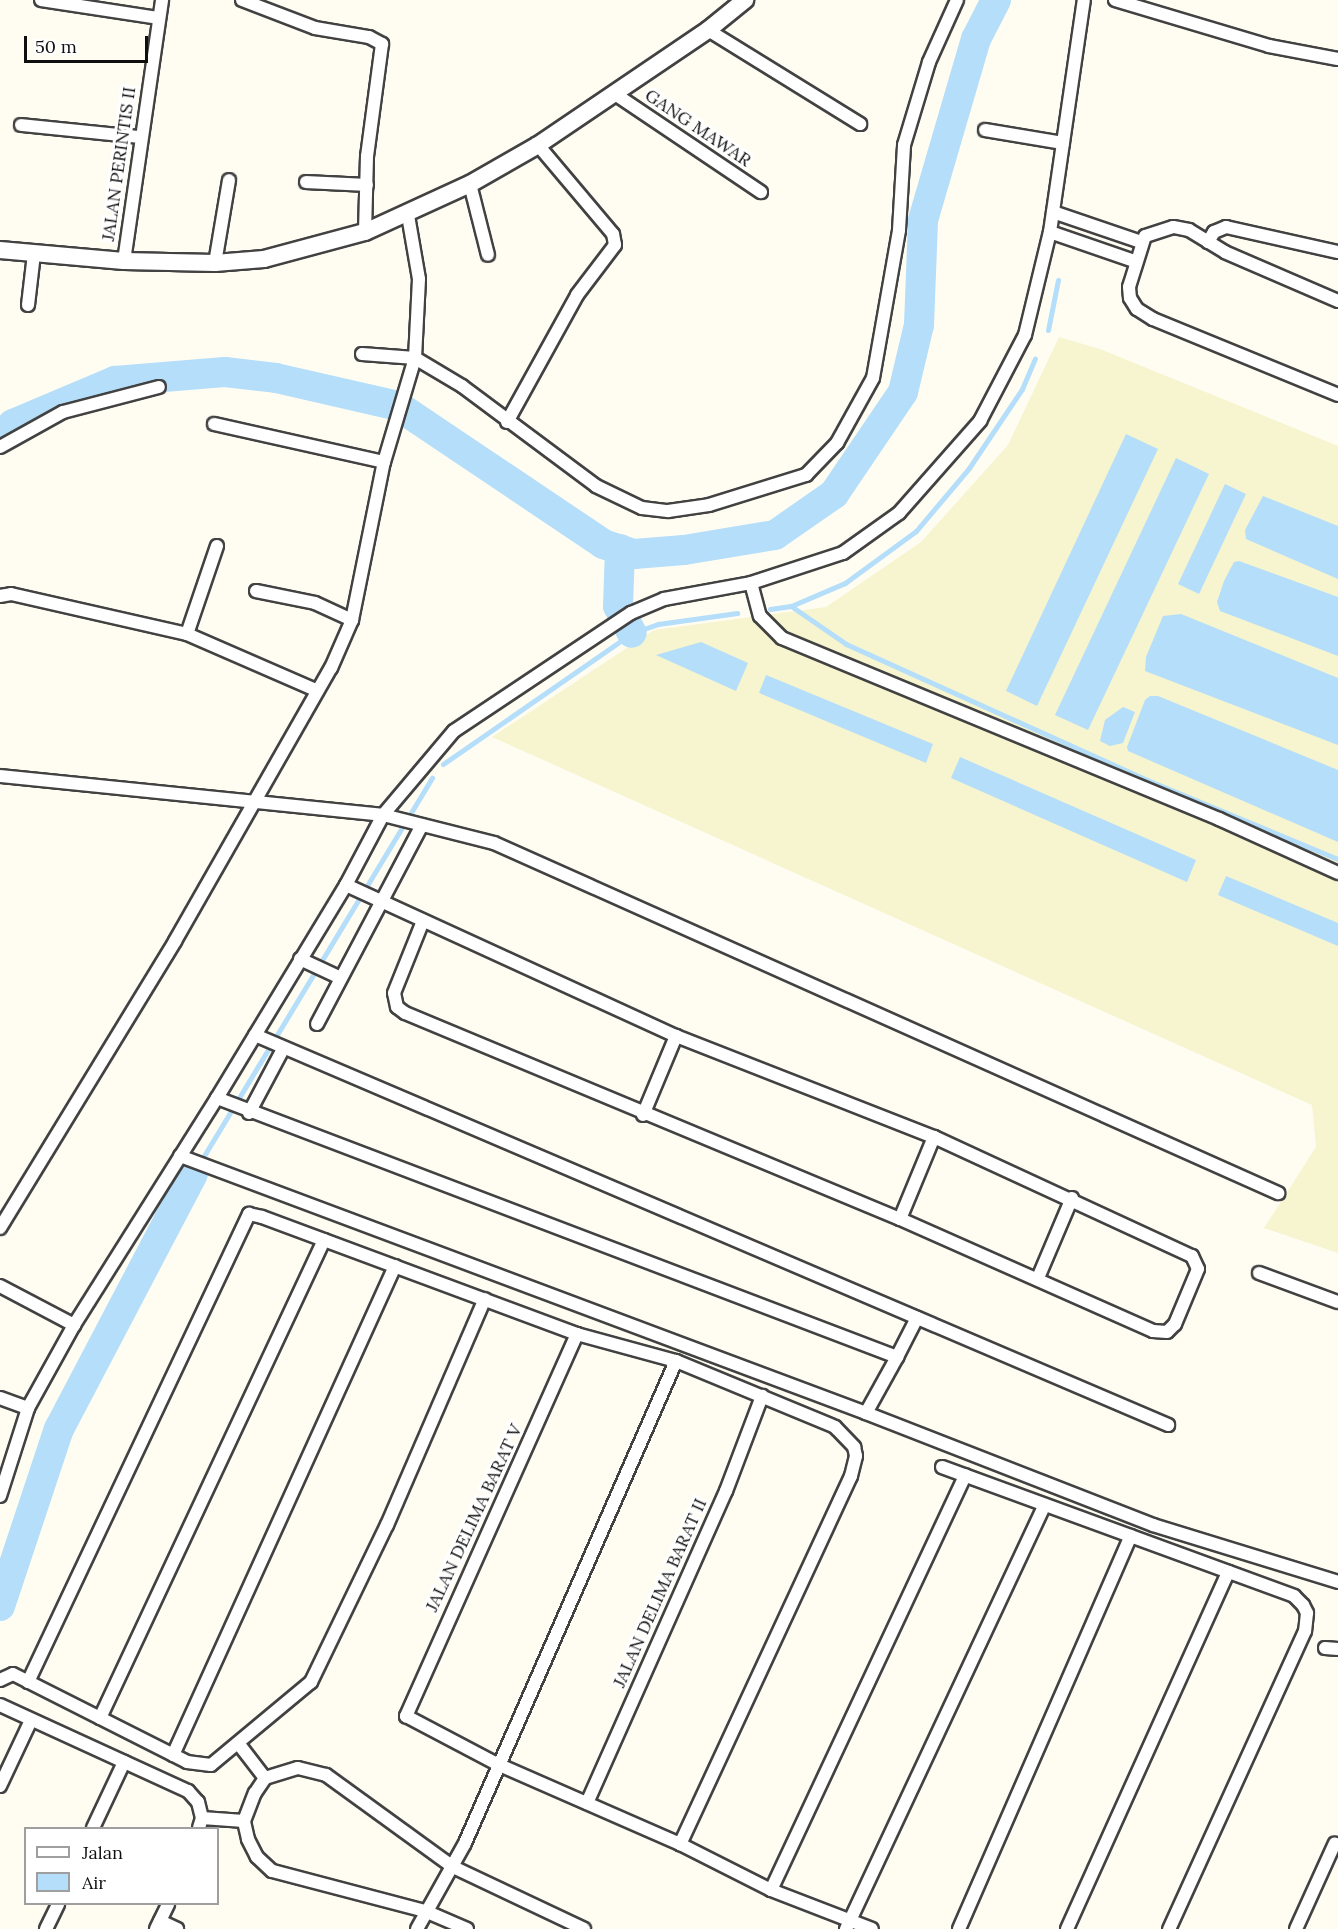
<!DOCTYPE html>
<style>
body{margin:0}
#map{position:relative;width:1338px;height:1929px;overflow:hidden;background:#fffdf2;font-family:Lora,serif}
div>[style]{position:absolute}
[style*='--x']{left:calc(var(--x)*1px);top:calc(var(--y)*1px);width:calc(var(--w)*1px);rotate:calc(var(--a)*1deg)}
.farmland>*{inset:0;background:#f7f4d0}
.water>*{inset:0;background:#b4def9}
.stream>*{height:5px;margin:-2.5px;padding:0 2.5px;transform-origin:2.5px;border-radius:2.5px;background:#b4def9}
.river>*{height:30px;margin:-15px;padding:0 15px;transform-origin:15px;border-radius:15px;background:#b4def9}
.roads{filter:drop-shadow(2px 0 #424242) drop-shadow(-2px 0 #424242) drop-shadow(0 2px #424242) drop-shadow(0 -2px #424242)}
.minor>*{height:12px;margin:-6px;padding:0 6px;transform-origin:6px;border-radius:6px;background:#fff}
.tertiary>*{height:16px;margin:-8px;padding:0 8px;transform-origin:8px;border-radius:8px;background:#fff}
span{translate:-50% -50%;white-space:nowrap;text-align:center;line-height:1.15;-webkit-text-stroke:6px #fff;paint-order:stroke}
.street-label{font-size:18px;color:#0f0f0f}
.legend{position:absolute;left:24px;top:1827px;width:195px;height:78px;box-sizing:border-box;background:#fff;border:2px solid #9f9f9f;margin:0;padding:8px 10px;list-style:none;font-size:18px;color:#0f0f0f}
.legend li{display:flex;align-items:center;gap:12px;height:30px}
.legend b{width:30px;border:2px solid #9f9f9f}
.scale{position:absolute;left:24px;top:36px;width:124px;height:27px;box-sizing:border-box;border:3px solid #0f0f0f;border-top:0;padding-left:8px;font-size:18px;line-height:21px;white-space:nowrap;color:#0f0f0f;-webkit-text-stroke:4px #fff;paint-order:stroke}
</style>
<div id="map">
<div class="farmland">
<i style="clip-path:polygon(1059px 337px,1100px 349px,1338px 446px,1338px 1253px,1264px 1228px,1316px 1147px,1312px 1105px,492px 737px,654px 630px,826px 607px,921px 542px,1008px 445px)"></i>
</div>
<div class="water">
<i style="clip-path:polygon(1126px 434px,1158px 449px,1037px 706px,1006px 691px)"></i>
<i style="clip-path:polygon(1176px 458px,1209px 474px,1088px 730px,1055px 715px)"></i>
<i style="clip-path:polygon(1225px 484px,1246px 494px,1199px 594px,1178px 584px)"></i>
<i style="clip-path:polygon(1263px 496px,1338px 526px,1338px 579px,1246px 539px,1245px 530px)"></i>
<i style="clip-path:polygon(1239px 561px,1338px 597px,1338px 656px,1220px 611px,1217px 602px,1224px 581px,1234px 562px)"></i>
<i style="clip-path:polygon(1181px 614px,1338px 678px,1338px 745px,1145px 671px,1146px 657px,1163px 616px)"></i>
<i style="clip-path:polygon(701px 642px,748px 663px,736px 691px,656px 655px)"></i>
<i style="clip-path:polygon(766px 675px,933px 744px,926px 763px,759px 693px)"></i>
<i style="clip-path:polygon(1150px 696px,1158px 696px,1338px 770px,1338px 842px,1128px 751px,1127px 747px,1145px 700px)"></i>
<i style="clip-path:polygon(1123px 707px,1135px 712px,1123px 743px,1110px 746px,1100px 741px,1105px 720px)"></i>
<i style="clip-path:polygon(960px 757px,1196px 860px,1187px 882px,951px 778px)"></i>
<i style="clip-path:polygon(1226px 876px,1338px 923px,1338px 946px,1218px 895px)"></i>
</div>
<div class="stream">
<i style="--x:1048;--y:330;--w:51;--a:-78.7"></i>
<i style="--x:791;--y:606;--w:67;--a:34.6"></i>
<i style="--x:846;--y:644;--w:336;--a:24.3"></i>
<i style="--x:1152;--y:782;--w:201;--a:22.5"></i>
<i style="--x:770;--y:609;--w:21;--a:-8"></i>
<i style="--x:791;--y:606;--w:59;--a:-23.1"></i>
<i style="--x:845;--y:583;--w:88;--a:-36.2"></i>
<i style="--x:916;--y:531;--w:82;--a:-49.9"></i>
<i style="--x:969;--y:468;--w:95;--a:-56.1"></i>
<i style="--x:1022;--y:389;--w:33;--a:-67"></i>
<i style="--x:443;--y:764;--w:230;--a:-34.7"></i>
<i style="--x:632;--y:633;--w:28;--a:-19"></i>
<i style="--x:658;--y:624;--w:80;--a:-7.9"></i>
<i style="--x:193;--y:1174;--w:463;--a:-58.9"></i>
</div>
<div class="river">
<i style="--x:0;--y:435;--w:17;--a:-40"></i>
<i style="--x:13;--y:424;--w:111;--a:-22.9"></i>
<i style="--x:115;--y:381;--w:110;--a:-4.7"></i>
<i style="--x:225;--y:372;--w:51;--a:6.7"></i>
<i style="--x:276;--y:378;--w:125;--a:12.9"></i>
<i style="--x:398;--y:406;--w:247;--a:33.9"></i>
<i style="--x:603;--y:544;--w:33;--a:18"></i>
<i style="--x:634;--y:554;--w:50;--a:-4.6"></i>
<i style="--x:684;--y:550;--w:92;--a:-9.4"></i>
<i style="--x:775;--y:535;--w:72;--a:-34.8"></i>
<i style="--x:834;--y:494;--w:123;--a:-55.9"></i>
<i style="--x:903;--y:392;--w:69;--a:-76.6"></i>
<i style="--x:919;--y:325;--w:105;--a:-87.8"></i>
<i style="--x:923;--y:220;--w:189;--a:-73.7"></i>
<i style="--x:976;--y:39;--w:44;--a:-62.9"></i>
<i style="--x:620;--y:549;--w:57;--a:92"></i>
<i style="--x:618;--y:606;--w:30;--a:63"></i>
<i style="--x:0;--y:1606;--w:187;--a:-71.6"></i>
<i style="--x:59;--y:1429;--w:288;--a:-62.3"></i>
</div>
<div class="roads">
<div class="minor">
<i style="--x:41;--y:0;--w:118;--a:8.7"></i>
<i style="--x:242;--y:0;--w:78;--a:21"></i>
<i style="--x:315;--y:28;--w:55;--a:9.5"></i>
<i style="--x:369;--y:37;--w:15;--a:28"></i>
<i style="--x:382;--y:44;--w:113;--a:97.6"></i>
<i style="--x:367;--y:156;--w:76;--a:91.5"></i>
<i style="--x:1115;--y:0;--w:161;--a:16.6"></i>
<i style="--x:1269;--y:46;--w:70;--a:10.7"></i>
<i style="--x:708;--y:30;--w:179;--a:31.7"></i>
<i style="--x:615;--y:94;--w:176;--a:33.9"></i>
<i style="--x:21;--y:125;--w:119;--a:5.8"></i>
<i style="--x:985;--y:130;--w:79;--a:9.5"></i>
<i style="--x:306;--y:182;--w:61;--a:2.8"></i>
<i style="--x:470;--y:184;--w:73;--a:75.8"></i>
<i style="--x:1053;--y:212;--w:93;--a:18.8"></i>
<i style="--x:1050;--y:232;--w:89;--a:19"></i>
<i style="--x:1208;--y:242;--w:12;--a:-59"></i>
<i style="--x:1214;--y:232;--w:13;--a:-23"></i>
<i style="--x:1226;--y:227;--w:115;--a:12.6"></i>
<i style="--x:124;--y:261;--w:264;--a:-81.7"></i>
<i style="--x:215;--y:263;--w:84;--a:-80.4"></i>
<i style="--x:1338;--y:301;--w:123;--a:-156.6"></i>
<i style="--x:1225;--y:252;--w:42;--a:-148.6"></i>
<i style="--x:1189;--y:230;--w:16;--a:-169"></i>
<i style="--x:1173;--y:227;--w:29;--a:162"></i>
<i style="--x:1145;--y:236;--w:53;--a:107.4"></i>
<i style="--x:1129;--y:287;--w:11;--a:85"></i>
<i style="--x:1130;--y:298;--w:13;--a:58"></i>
<i style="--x:1137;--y:309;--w:19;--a:32"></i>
<i style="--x:1153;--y:319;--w:200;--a:22.3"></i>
<i style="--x:28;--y:305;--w:51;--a:-83.3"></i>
<i style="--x:362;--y:354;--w:53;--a:4.3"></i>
<i style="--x:415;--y:358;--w:55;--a:30.8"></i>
<i style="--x:462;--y:386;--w:167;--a:36.7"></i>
<i style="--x:596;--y:486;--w:51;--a:25.6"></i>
<i style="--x:642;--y:508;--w:26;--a:7"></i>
<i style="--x:668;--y:511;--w:41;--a:-8.3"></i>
<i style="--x:709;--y:505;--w:102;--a:-17.2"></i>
<i style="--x:806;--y:475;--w:45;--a:-45.9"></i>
<i style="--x:837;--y:443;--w:74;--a:-61"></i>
<i style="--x:873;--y:378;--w:150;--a:-80"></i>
<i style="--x:899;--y:230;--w:85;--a:-86.6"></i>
<i style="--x:904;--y:145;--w:87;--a:-73.2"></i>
<i style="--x:929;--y:62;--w:68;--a:-65.7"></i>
<i style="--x:507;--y:422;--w:145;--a:-61.1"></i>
<i style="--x:577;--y:295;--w:63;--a:-52.8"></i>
<i style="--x:615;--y:245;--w:11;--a:-100"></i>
<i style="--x:613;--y:234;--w:116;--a:-130.1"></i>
<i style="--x:214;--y:424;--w:174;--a:12.6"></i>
<i style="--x:0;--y:447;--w:72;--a:-29.1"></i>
<i style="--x:63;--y:412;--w:99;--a:-14.6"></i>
<i style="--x:751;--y:583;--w:34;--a:75"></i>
<i style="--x:760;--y:616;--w:31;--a:45"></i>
<i style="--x:782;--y:638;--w:473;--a:22.5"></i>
<i style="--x:1219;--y:819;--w:131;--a:24.4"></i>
<i style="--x:256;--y:591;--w:60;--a:11.5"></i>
<i style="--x:315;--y:603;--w:41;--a:24.7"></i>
<i style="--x:0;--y:596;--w:11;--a:-10"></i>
<i style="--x:11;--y:594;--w:180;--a:12.8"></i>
<i style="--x:187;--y:634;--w:141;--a:23.5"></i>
<i style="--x:187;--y:634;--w:93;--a:-71.2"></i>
<i style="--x:0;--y:776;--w:385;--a:5.8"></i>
<i style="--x:383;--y:815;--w:114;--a:14.2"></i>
<i style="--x:494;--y:843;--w:859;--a:24.06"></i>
<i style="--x:346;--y:885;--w:363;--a:24.6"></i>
<i style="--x:676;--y:1036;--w:277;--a:21.4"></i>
<i style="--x:934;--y:1137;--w:284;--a:24.8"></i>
<i style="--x:1192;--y:1256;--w:14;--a:65"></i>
<i style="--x:1198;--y:1269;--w:60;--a:112.7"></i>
<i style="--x:1175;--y:1324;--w:11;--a:135"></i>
<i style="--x:1167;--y:1332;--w:14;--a:-176"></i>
<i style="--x:1153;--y:1331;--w:277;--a:-156.1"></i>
<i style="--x:900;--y:1219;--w:536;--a:-157.4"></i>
<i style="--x:405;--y:1013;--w:10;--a:-143"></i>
<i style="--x:397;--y:1007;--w:14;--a:-102"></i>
<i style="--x:394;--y:993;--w:78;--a:-68.1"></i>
<i style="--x:300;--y:959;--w:45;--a:24.9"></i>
<i style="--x:317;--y:1024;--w:225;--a:-62.2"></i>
<i style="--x:255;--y:1035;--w:993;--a:23.13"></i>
<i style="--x:217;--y:1098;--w:728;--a:20.85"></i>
<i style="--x:897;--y:1357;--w:44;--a:-62.9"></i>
<i style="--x:249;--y:1113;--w:72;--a:-62"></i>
<i style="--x:643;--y:1115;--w:86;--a:-67.3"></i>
<i style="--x:180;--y:1156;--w:733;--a:20.54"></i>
<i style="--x:866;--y:1413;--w:308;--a:21.3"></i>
<i style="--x:1153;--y:1525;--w:194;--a:17.1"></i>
<i style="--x:900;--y:1219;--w:89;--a:-67.5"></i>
<i style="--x:0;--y:1228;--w:336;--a:-58.6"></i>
<i style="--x:175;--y:941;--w:314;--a:-60.3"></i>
<i style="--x:331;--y:668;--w:52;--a:-66.4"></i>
<i style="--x:352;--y:620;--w:161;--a:-78.6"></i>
<i style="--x:384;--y:462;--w:109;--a:-73.4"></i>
<i style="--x:415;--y:358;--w:79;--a:-87.1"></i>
<i style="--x:419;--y:279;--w:65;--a:-99.8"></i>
<i style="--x:1259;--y:1273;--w:84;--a:20.2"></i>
<i style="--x:1038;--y:1278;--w:87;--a:-67"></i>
<i style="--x:0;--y:1286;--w:84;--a:27.8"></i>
<i style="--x:577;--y:1334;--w:419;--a:114.1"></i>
<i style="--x:406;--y:1716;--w:103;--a:27.8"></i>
<i style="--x:497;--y:1764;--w:200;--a:23.6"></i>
<i style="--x:680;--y:1844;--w:102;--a:26.8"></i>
<i style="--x:771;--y:1890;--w:108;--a:21.1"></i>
<i style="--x:0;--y:1398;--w:30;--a:20"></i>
<i style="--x:866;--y:1413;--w:64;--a:-61"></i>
<i style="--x:942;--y:1467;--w:375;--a:20.1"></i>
<i style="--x:1294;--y:1596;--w:13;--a:45"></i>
<i style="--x:1303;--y:1605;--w:9;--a:63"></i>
<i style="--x:1307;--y:1613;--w:18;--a:96"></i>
<i style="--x:1305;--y:1631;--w:328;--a:114.5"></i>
<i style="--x:0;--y:1496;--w:92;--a:-72.3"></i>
<i style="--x:28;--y:1408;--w:95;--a:-61"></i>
<i style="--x:74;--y:1325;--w:268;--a:-57.8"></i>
<i style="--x:217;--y:1098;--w:249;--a:-58.8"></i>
<i style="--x:346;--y:885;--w:79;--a:-62.1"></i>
<i style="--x:383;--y:815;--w:110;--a:-49.8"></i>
<i style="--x:454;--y:731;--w:213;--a:-33.7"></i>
<i style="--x:631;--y:613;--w:36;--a:-23"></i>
<i style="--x:664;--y:599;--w:88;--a:-10.4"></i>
<i style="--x:751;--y:583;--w:97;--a:-18.1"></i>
<i style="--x:843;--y:553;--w:69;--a:-35.5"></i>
<i style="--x:899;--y:513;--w:123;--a:-48.6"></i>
<i style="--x:980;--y:421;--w:97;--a:-62.4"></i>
<i style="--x:1025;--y:335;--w:106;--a:-76.4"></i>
<i style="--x:1050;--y:232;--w:234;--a:-81.7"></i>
<i style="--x:1325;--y:1648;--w:13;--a:4"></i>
<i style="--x:0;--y:1680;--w:14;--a:-25"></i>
<i style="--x:13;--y:1674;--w:195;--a:26.8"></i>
<i style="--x:187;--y:1762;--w:24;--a:7"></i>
<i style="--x:211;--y:1765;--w:130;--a:-39.7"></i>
<i style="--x:311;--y:1682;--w:174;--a:-64.2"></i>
<i style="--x:387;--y:1525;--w:246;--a:-66.6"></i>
<i style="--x:28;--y:1682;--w:518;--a:-64.72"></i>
<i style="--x:249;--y:1214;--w:13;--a:13"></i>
<i style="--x:262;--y:1217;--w:336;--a:20.4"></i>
<i style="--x:577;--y:1334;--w:103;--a:15.3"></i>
<i style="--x:676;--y:1361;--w:172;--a:22.5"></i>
<i style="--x:835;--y:1427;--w:28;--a:46"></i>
<i style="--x:854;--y:1447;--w:9;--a:77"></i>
<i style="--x:856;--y:1456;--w:21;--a:104"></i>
<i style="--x:851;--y:1476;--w:406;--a:114.9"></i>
<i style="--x:0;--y:1705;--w:207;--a:24.6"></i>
<i style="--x:188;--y:1791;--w:15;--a:48"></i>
<i style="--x:198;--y:1802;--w:16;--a:76"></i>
<i style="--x:202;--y:1818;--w:10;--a:107"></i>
<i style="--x:100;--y:1718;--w:528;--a:-64.89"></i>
<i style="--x:238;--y:1743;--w:44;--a:52.4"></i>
<i style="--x:173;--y:1755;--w:537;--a:-65.58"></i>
<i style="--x:0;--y:1786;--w:73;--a:-64.8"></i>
<i style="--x:587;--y:1803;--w:342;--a:-66"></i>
<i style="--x:726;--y:1491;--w:102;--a:-69.2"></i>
<i style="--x:202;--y:1818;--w:42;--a:4.1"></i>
<i style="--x:93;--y:1828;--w:73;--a:-64.8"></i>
<i style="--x:771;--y:1890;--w:458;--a:-64.9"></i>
<i style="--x:160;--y:1921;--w:19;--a:25"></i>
<i style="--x:46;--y:1929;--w:28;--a:-64"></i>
<i style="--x:156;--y:1929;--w:28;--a:-64"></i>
<i style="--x:417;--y:1929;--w:98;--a:-60.8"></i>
<i style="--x:465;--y:1843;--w:526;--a:-66.36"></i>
<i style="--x:467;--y:1929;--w:46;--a:-156.8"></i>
<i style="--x:425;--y:1911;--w:158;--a:-165.3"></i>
<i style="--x:272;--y:1871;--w:21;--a:-137"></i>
<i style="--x:257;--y:1857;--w:20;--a:-117"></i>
<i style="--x:248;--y:1839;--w:18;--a:-103"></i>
<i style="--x:244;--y:1821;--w:30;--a:-69"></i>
<i style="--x:255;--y:1793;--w:18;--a:-56"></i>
<i style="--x:265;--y:1778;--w:34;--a:-17"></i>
<i style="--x:298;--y:1768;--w:29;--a:14"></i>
<i style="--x:326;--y:1775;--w:157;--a:35.9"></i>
<i style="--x:453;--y:1867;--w:145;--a:25.3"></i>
<i style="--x:846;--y:1929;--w:468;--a:-64.9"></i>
<i style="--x:959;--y:1929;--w:429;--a:-66.4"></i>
<i style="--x:1067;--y:1929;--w:392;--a:-65.7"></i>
<i style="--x:1296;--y:1929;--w:94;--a:-65.6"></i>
</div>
<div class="tertiary">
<i style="--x:0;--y:250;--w:124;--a:5.1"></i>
<i style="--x:124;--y:261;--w:91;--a:1.3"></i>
<i style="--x:215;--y:263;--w:49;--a:-4.7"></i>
<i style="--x:264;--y:259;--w:105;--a:-15"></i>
<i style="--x:365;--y:232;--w:115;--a:-24.6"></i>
<i style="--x:470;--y:184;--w:78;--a:-29.8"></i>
<i style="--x:538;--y:145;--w:205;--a:-34.1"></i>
<i style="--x:708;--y:30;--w:48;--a:-39"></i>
</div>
</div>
<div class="street-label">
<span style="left:698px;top:128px;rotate:34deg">GANG MAWAR</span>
<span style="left:119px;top:164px;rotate:-82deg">JALAN PERINTIS II</span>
<span style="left:474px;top:1518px;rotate:-65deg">JALAN DELIMA BARAT V</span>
<span style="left:660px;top:1593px;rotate:-66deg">JALAN DELIMA BARAT II</span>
</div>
<ul class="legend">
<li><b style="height:8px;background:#fff"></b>Jalan</li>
<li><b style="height:16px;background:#b4def9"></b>Air</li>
</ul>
<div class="scale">50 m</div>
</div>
